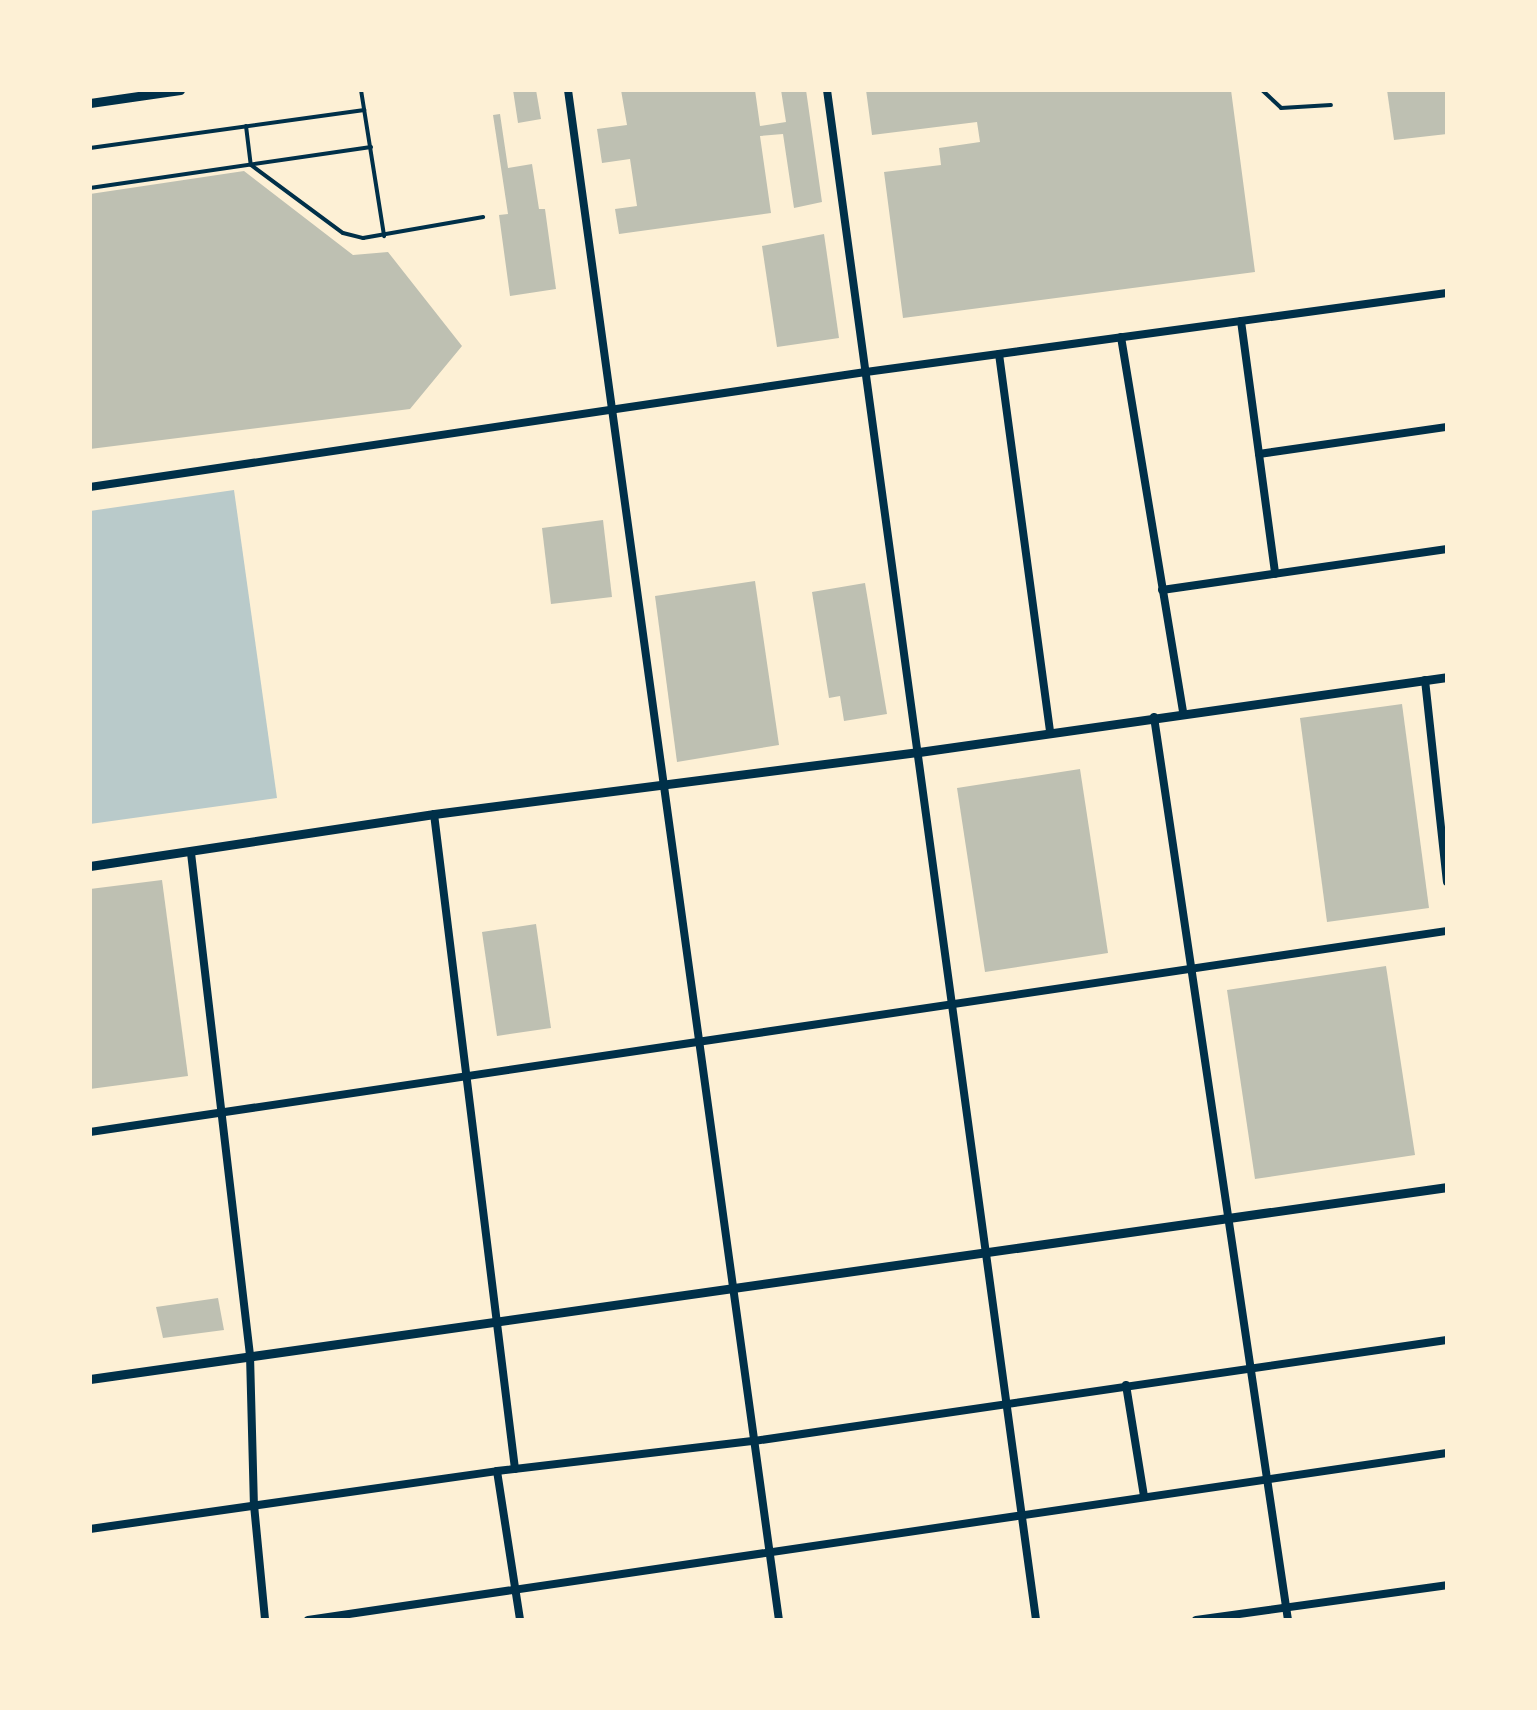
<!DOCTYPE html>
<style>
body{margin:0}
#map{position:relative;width:1537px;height:1710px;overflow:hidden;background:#fdf0d5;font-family:"PT Sans Narrow",sans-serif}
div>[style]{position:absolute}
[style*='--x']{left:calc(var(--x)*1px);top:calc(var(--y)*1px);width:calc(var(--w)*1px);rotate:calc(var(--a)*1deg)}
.green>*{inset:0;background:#b9caca}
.building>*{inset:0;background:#bec0b2}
.service>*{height:4px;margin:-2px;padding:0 2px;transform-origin:2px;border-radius:2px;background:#003049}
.minor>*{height:8px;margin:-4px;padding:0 4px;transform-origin:4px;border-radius:4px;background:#003049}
.tertiary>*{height:9px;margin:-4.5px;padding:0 4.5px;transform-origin:4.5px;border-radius:4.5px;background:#003049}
span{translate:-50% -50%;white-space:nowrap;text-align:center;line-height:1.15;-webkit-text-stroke:10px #fdf0d5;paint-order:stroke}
.frame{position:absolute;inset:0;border:92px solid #fdf0d5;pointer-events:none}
</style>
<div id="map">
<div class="green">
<i style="clip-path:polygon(234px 490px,277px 798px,90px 824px,90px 511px)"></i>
</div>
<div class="building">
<i style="clip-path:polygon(513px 90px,536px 90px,541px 119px,518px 123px)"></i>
<i style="clip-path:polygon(621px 90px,755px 90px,760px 126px,786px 122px,781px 90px,806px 90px,822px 202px,794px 208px,783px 134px,760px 136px,771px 213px,619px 234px,615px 209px,637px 206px,630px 159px,602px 163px,597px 129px,627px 125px)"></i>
<i style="clip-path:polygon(866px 90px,1231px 90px,1255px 272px,903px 318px,884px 172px,941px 165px,939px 148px,980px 142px,977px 122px,872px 135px)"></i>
<i style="clip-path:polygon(1387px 90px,1447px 90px,1447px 134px,1394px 140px)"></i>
<i style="clip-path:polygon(500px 114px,508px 168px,532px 164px,539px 209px,545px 209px,556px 289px,510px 296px,499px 215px,508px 214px,493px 115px)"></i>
<i style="clip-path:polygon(244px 171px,353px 255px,388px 252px,462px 346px,410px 409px,90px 449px,90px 194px)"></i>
<i style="clip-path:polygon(824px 234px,839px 338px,777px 347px,762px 246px)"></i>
<i style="clip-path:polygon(603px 520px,612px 597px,551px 604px,542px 528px)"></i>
<i style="clip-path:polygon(755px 581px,779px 745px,677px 762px,655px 596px)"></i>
<i style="clip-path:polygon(865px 583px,887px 714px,844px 721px,840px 696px,829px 698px,812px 592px)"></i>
<i style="clip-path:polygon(1402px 704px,1429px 908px,1327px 922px,1300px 718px)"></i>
<i style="clip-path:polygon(1080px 769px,1108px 953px,985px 972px,957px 788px)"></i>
<i style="clip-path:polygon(162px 880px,188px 1076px,90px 1089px,90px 889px)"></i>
<i style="clip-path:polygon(536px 924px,551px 1028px,497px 1036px,482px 932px)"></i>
<i style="clip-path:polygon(1386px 966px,1415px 1155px,1255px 1179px,1227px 990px)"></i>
<i style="clip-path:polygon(218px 1298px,224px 1330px,163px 1338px,156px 1307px)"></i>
</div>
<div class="service">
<i style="--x:361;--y:90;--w:148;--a:81"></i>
<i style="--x:1262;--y:90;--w:26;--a:43"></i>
<i style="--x:1281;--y:108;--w:50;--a:-3.4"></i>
<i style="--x:246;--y:126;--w:39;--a:83"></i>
<i style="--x:251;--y:165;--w:114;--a:36.5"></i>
<i style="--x:343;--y:233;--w:21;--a:14"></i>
<i style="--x:363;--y:238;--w:122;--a:-9.9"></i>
<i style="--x:90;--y:148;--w:277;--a:-7.9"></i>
<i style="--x:90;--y:188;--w:284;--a:-8.3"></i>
</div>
<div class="minor">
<i style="--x:568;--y:90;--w:1544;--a:82.15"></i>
<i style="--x:827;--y:90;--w:1544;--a:82.22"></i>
<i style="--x:1241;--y:321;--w:255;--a:82.3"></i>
<i style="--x:1121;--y:337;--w:380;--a:80.6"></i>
<i style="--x:999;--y:354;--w:382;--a:82.3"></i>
<i style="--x:1259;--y:454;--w:190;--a:-8.2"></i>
<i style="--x:90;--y:487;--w:784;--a:-8.43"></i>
<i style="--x:866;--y:372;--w:586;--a:-7.74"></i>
<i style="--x:1162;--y:590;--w:288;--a:-8.2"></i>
<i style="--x:1425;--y:680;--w:203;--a:83.8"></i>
<i style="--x:1154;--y:717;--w:913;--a:81.56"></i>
<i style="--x:434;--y:814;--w:660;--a:82.95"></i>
<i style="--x:191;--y:853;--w:505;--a:83.3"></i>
<i style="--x:250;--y:1355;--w:150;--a:88.5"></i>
<i style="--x:254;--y:1505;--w:116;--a:84.5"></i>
<i style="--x:90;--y:1132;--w:1372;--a:-8.43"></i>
<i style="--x:1126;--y:1385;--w:112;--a:80.8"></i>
<i style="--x:497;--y:1471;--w:151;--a:81.2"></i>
<i style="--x:90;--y:1529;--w:411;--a:-8.1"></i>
<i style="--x:497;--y:1471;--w:259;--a:-6.7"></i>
<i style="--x:754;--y:1441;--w:700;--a:-8.29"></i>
<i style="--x:308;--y:1620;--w:1151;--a:-8.34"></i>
<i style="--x:1196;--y:1620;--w:253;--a:-7.9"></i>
</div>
<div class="tertiary">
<i style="--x:90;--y:103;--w:91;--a:-8.2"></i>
<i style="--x:90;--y:866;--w:348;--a:-8.6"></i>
<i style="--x:434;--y:814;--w:489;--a:-7.3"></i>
<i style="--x:919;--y:752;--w:533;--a:-8.08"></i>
<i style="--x:90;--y:1379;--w:1371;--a:-8.05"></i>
</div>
<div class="frame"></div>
</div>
